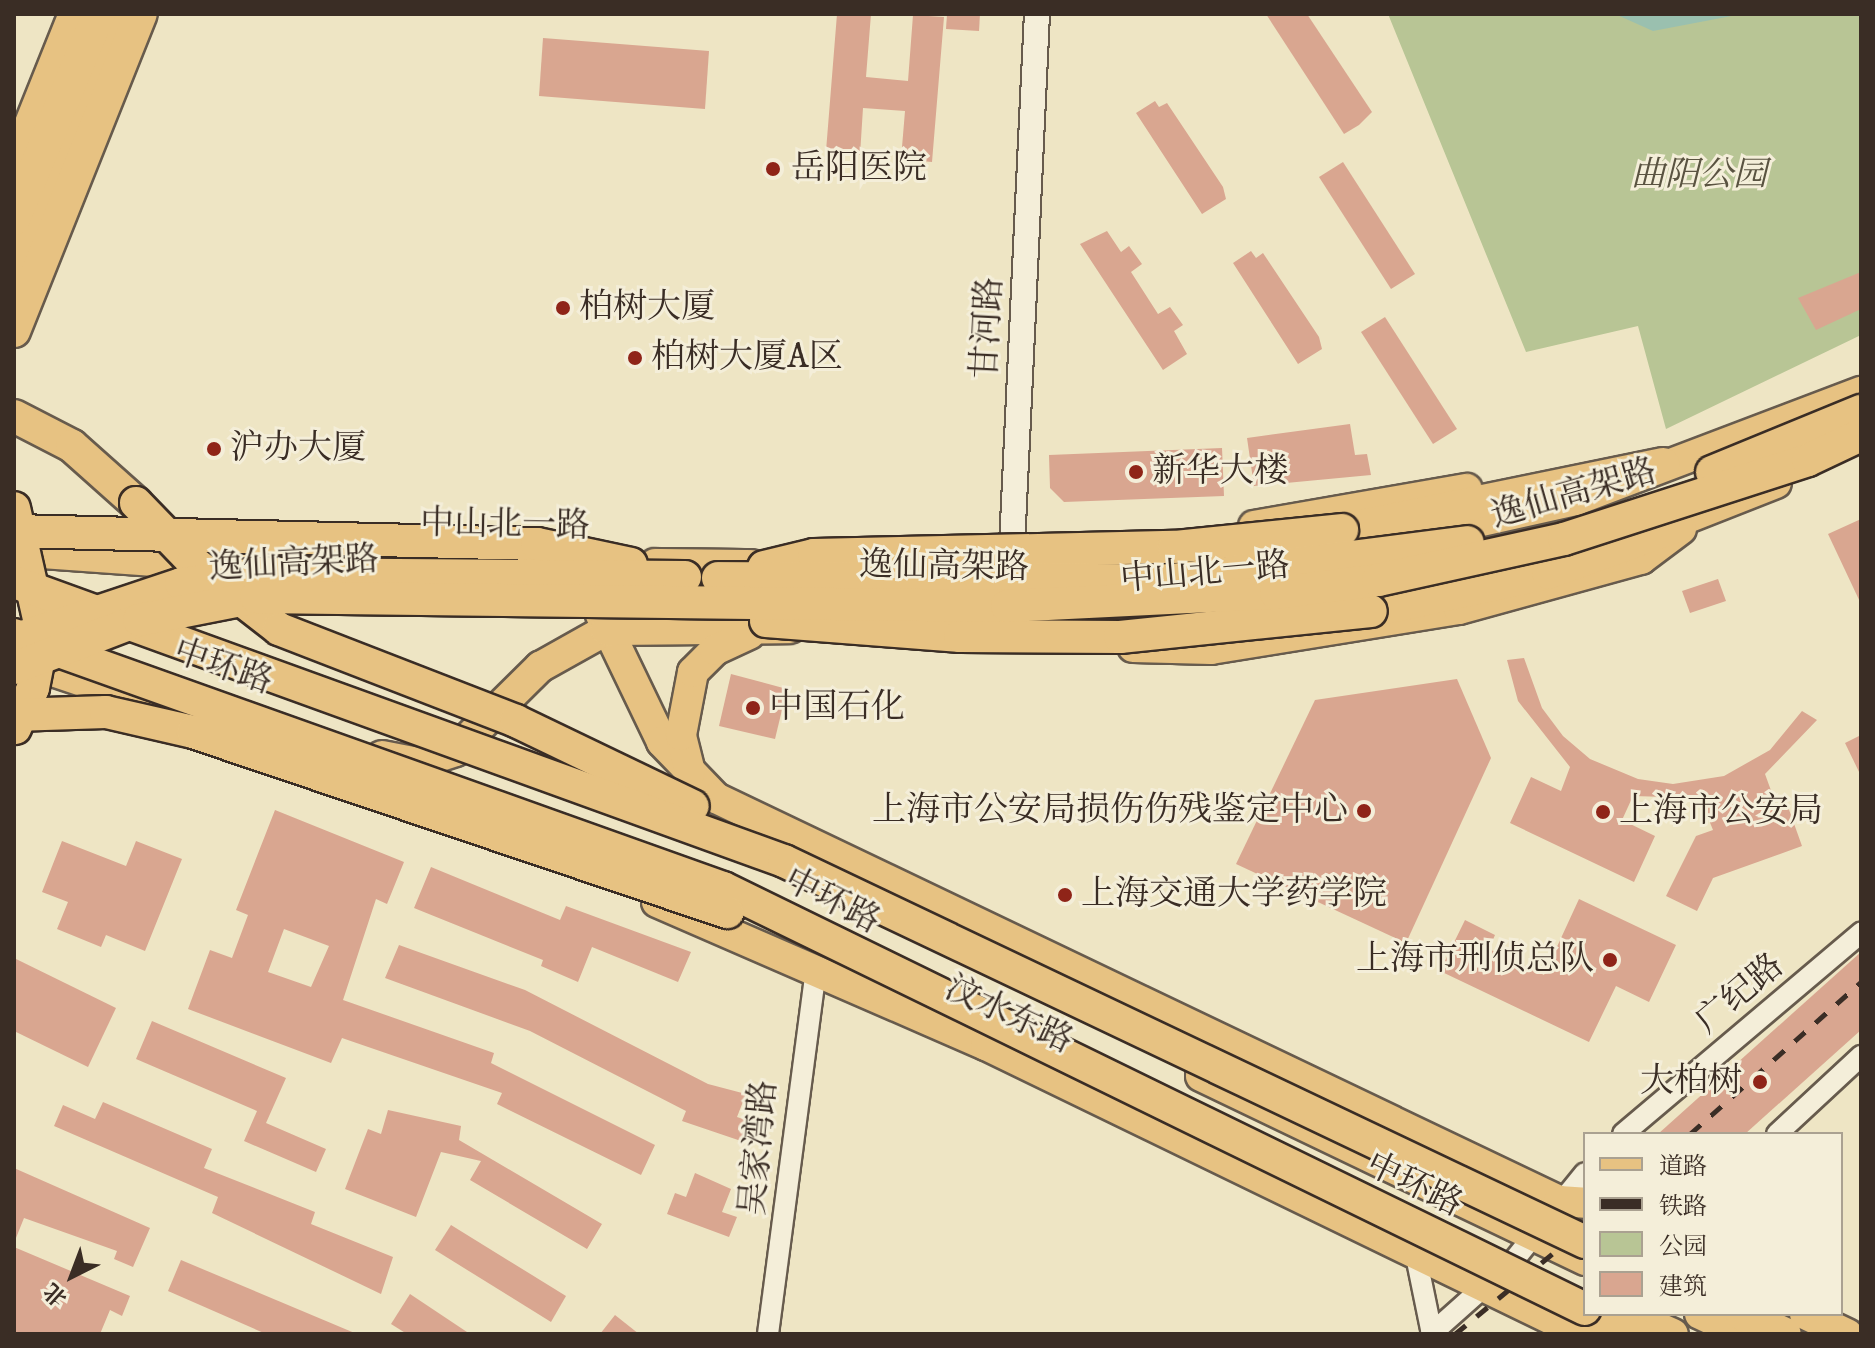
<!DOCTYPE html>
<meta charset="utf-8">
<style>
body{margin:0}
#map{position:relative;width:1875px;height:1348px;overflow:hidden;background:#eee5c4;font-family:"IM FELL DW Pica","Noto Serif SC",serif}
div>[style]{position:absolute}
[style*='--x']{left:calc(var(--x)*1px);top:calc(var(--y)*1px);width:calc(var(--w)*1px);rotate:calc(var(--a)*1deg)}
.green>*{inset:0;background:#b8c595}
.water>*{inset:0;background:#9ac0af}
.building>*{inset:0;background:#d9a690}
.roads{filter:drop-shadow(2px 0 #675b4d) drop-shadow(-2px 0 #675b4d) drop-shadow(0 2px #675b4d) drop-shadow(0 -2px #675b4d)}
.minor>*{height:20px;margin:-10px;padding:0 10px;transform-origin:10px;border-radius:10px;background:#f4eed9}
.tertiary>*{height:24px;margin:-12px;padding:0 12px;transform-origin:12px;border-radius:12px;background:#f4eed9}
.primary>*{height:30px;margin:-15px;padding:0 15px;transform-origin:15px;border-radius:15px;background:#e7c282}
.trunk>*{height:32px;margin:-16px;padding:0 16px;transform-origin:16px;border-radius:16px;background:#e7c282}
.rail>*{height:5px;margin-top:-2.5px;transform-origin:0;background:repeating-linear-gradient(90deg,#3a2d25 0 14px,transparent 0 28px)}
.bridges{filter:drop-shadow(2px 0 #3a2d25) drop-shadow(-2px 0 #3a2d25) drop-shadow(0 2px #3a2d25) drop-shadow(0 -2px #3a2d25)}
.trunk-bridge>*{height:32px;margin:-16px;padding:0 16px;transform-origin:16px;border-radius:16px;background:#e7c282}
.dots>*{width:22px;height:22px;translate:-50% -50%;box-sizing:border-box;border:4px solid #f4eed9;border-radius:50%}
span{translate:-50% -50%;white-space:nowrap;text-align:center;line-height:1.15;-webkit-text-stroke:6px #f4eed9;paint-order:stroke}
.poi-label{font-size:34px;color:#3a2d25}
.left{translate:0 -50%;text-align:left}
.right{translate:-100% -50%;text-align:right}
.park-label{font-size:34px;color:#5a5341;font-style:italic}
.street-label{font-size:34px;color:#3a2d25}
.frame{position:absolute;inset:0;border:16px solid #3a2d25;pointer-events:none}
.legend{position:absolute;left:1583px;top:1132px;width:260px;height:184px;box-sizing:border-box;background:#f4eed9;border:2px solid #aaa191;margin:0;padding:10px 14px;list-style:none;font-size:24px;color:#3a2d25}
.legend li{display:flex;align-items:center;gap:16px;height:40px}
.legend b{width:40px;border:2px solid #aaa191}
.north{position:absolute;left:32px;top:1236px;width:80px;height:80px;-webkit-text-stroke:6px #f4eed9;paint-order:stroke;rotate:222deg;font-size:22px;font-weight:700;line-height:32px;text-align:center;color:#3a2d25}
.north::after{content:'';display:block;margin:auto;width:28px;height:36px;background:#3a2d25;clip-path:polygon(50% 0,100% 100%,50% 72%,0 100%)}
</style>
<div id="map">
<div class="green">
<i style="clip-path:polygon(1388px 14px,1861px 14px,1861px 335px,1666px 429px,1638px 326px,1526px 352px)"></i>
</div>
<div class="water">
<i style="clip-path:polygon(1615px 14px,1742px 14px,1653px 31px)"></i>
</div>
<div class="building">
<i style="clip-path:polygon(837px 14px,871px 14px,866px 77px,908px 81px,913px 15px,944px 17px,932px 162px,901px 159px,905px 111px,863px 108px,860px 155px,826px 151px)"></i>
<i style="clip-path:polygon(947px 14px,980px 14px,979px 31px,946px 29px)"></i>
<i style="clip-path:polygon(1266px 14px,1307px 14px,1372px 112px,1359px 125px,1344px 134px)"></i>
<i style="clip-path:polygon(543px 38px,709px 51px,705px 109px,539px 96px)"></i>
<i style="clip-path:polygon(1155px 101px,1159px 107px,1167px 103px,1223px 187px,1226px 199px,1202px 214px,1136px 113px)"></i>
<i style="clip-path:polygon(1343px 162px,1415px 274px,1391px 289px,1319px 177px)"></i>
<i style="clip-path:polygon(1107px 231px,1121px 252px,1129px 246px,1142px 264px,1131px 272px,1158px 314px,1170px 307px,1183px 325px,1174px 331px,1187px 354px,1163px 370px,1080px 244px)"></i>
<i style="clip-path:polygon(1251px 251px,1256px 258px,1263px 253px,1319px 337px,1322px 349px,1298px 364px,1233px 263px)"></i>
<i style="clip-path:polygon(1861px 272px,1861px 309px,1816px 330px,1798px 298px)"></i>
<i style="clip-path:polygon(1385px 317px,1457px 429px,1433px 444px,1361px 332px)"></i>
<i style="clip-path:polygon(1350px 424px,1355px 455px,1367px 454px,1371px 475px,1254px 486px,1247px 438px)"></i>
<i style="clip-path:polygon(1222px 448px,1224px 496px,1064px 502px,1050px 488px,1049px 455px)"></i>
<i style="clip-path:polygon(1861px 519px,1861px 604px,1828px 534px)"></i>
<i style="clip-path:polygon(1718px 579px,1726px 601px,1690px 613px,1682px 591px)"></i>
<i style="clip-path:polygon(1524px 658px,1542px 708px,1563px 736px,1590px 759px,1638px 779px,1673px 784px,1724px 776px,1770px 750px,1802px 711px,1817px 720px,1765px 774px,1777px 807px,1787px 804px,1802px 846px,1713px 878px,1697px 911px,1666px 896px,1696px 836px,1713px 830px,1700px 798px,1633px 796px,1622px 820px,1655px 836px,1634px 882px,1510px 823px,1531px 777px,1561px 791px,1570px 767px,1518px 701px,1507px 660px)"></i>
<i style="clip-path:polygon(731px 674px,787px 689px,775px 739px,719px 726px)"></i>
<i style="clip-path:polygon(1457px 679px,1491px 758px,1406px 943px,1236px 864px,1315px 700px)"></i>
<i style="clip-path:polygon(1861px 735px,1861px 776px,1845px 743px)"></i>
<i style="clip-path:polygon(evenodd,275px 810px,404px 862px,387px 904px,376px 899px,343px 1000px,494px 1053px,491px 1063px,655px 1145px,641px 1175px,497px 1104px,502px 1093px,342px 1038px,331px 1063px,188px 1009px,210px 950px,232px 958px,248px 915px,236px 910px,275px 810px,284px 929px,329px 946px,311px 987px,268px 972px,284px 929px)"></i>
<i style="clip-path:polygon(62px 841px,126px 866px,136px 841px,182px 859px,145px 951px,106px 935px,101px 947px,57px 929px,68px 902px,42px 892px)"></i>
<i style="clip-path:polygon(431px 867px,560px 920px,566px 906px,691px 952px,678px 982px,592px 947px,578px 982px,541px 966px,543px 960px,414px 908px)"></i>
<i style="clip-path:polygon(1579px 899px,1676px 945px,1649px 1002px,1616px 986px,1589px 1042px,1440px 971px,1465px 920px,1495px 935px,1489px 949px,1544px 975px)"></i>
<i style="clip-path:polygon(399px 945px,525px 990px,708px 1084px,746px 1094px,737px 1117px,752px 1122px,744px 1142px,682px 1121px,686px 1111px,530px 1031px,385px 978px)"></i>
<i style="clip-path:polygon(1861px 952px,1861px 1030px,1745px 1134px,1658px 1134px)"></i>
<i style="clip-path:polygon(14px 958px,116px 1008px,88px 1067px,14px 1031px)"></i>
<i style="clip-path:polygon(152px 1021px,286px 1078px,266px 1123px,326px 1149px,316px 1172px,244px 1141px,257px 1111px,136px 1059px)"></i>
<i style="clip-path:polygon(103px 1102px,212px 1149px,204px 1168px,315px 1212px,311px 1224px,393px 1257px,381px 1294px,212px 1213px,218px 1197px,54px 1126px,63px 1105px,95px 1119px)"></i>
<i style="clip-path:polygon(388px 1110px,461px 1126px,459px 1140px,602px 1224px,587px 1249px,470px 1180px,481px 1161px,441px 1152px,416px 1217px,345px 1189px,368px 1129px,381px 1134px)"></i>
<i style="clip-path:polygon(14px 1168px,150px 1228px,133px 1267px,114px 1259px,117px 1251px,24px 1218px,14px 1243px)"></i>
<i style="clip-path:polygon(695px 1173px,731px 1189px,722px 1212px,737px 1217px,729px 1237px,667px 1214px,675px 1193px,686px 1197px)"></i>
<i style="clip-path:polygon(451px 1225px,566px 1296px,551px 1322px,435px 1250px)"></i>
<i style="clip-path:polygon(14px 1247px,130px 1296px,122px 1316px,110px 1310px,100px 1334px,14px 1334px)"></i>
<i style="clip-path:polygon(181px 1260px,357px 1334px,266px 1334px,168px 1291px)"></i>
<i style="clip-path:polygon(410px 1294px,470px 1334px,407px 1334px,391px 1324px)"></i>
<i style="clip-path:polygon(615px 1315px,639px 1334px,600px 1334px)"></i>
</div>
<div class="roads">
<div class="minor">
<i style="--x:1623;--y:1134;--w:312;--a:-40.2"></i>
<i style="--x:1777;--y:1134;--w:115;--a:-42.9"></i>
<i style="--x:1416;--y:1256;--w:80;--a:78.4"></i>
<i style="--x:768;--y:1334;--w:369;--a:-82.5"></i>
<i style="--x:1431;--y:1334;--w:111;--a:-41.7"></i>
<i style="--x:1514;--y:1260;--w:112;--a:-50.8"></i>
</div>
<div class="tertiary">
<i style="--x:1011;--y:567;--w:554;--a:-87.31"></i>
</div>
<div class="primary">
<i style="--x:14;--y:163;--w:161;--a:-68.1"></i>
<i style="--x:14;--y:271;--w:279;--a:-67.2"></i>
<i style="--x:1254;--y:526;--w:216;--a:-9.9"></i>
<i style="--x:1654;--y:531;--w:131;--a:-21.5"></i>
<i style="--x:1432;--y:532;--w:148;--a:-12.5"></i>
<i style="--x:1576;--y:500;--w:305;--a:-20.8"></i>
<i style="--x:191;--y:542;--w:62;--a:18.7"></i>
<i style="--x:255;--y:542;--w:67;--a:16.5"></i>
<i style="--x:14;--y:551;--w:197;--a:4.1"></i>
<i style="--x:655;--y:564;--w:96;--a:0.6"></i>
<i style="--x:601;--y:615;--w:141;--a:64.3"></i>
<i style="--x:662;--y:742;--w:78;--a:46"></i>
<i style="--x:716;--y:798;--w:934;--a:25.55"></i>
<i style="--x:1559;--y:1201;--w:26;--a:4"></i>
<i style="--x:1050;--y:623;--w:160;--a:-3.6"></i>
<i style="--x:1133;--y:647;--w:78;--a:1.5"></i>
<i style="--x:1211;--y:649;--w:251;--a:-9.2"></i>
<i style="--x:1459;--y:609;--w:189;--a:-15.4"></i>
<i style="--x:1641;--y:559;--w:50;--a:-36.9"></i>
<i style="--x:14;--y:658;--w:204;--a:18.6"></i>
<i style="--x:382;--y:756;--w:38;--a:11"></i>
<i style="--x:419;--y:763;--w:38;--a:-18"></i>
<i style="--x:455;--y:751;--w:120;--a:-44.7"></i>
<i style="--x:540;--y:667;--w:76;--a:-29.3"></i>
<i style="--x:606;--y:630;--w:184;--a:-0.6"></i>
<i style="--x:690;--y:772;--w:38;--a:-104"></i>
<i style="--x:681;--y:735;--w:64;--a:-79.2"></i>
<i style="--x:693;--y:672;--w:31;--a:-45"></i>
<i style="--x:715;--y:650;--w:38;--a:-25"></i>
<i style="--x:657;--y:902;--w:359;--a:23.5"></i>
<i style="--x:986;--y:1045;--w:662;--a:25.87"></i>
<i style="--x:1201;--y:1076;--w:426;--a:25.6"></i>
<i style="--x:1628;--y:1314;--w:49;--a:24"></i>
<i style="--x:1700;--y:1314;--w:47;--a:24.9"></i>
<i style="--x:1805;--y:1314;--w:47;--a:25.5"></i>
</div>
<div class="trunk">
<i style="--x:14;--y:219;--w:222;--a:-67.5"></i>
<i style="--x:14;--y:331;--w:341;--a:-68.2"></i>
<i style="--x:14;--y:416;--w:65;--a:27.3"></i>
<i style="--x:72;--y:446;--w:86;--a:41.7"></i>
<i style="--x:1342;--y:530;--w:328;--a:-11.6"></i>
<i style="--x:1371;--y:611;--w:181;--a:-12.1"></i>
<i style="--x:1548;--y:573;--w:137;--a:-20"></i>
<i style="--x:1595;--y:1314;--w:47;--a:25.5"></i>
<i style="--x:1742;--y:1314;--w:47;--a:24.9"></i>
</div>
</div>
<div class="rail">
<i style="--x:1690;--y:1134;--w:229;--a:-41.6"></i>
<i style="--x:1455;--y:1334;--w:168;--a:-39.5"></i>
</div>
<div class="bridges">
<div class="trunk-bridge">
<i style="--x:1712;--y:472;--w:161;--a:-22.3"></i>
<i style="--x:136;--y:503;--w:82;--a:46"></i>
<i style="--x:193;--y:562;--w:109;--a:37.9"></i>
<i style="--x:279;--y:629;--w:254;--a:21.2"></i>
<i style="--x:516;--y:721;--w:196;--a:25.7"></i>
<i style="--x:14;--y:508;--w:132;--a:77.3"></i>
<i style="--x:43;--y:637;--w:52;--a:101.1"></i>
<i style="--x:33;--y:688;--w:44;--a:114.2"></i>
<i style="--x:14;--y:531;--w:523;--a:1.42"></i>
<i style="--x:537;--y:544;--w:96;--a:12"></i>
<i style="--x:764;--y:567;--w:51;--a:-13.5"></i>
<i style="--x:814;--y:555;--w:360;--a:-1.3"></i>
<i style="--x:1174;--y:547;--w:169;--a:-5.8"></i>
<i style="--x:718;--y:578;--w:454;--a:0.3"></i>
<i style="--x:1172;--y:580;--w:298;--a:-7.3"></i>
<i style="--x:14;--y:582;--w:819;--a:19.92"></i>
<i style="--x:784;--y:861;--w:887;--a:25.44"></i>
<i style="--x:766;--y:621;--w:195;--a:4.4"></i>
<i style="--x:960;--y:636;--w:160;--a:0.4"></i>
<i style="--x:1120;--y:637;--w:252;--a:-5.9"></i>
<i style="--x:14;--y:635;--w:753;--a:19.64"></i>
<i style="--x:723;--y:888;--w:959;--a:26.03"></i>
<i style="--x:14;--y:640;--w:176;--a:-18.5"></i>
<i style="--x:181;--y:584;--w:76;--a:-7.6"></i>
<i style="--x:256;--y:574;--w:429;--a:0.4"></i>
<i style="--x:14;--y:668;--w:134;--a:-21"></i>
<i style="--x:139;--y:620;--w:119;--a:-11.1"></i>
<i style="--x:256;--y:597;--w:751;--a:0.69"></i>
<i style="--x:1007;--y:606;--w:269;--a:-2.8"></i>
<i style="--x:1276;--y:593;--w:103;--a:-7.3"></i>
<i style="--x:1378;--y:580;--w:190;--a:-12.4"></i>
<i style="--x:1564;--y:539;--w:256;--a:-17.9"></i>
<i style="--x:1808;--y:460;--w:59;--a:-25.3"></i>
<i style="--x:14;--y:715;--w:92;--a:-1.9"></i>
<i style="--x:106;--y:712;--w:89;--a:12.9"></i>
<i style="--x:193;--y:732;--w:564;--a:18.63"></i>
</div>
</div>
<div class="dots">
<i style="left:773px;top:169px;background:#8f2418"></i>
<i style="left:563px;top:308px;background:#8f2418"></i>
<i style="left:635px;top:358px;background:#8f2418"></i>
<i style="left:214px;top:449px;background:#8f2418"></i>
<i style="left:1136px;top:472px;background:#8f2418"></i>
<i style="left:753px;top:708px;background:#8f2418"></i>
<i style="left:1364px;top:811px;background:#8f2418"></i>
<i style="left:1603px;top:812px;background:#8f2418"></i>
<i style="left:1065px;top:895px;background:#8f2418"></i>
<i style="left:1610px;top:960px;background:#8f2418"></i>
<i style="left:1760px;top:1082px;background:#8f2418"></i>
</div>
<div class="poi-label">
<span class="left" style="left:791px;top:169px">岳阳医院</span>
<span class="left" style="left:579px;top:308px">柏树大厦</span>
<span class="left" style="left:651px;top:358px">柏树大厦A区</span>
<span class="left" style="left:230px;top:449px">沪办大厦</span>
<span class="left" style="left:1152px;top:472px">新华大楼</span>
<span class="left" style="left:769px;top:708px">中国石化</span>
<span class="right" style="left:1348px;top:811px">上海市公安局损伤伤残鉴定中心</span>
<span class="left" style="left:1619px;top:812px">上海市公安局</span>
<span class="left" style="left:1081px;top:895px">上海交通大学药学院</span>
<span class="right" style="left:1594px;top:960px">上海市刑侦总队</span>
<span class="right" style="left:1742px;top:1082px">大柏树</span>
</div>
<div class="park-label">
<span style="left:1699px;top:176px">曲阳公园</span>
</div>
<div class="street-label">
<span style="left:988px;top:328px;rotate:-87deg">甘河路</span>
<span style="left:1574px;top:494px;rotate:-16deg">逸仙高架路</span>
<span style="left:505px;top:525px;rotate:1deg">中山北一路</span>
<span style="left:294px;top:564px;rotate:-3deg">逸仙高架路</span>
<span style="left:944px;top:567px;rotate:1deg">逸仙高架路</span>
<span style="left:1205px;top:573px;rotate:-5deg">中山北一路</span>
<span style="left:223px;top:667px;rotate:19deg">中环路</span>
<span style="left:832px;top:901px;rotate:27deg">中环路</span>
<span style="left:1740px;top:994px;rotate:-40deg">广纪路</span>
<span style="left:1009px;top:1015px;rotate:25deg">汶水东路</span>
<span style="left:759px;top:1148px;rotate:-85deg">吴家湾路</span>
<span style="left:1414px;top:1185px;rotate:26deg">中环路</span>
</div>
<div class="frame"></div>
<ul class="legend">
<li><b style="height:10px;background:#e7c282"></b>道路</li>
<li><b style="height:10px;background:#3a2d25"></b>铁路</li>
<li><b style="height:22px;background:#b8c595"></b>公园</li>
<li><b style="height:22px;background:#d9a690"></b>建筑</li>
</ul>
<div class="north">北</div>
</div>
